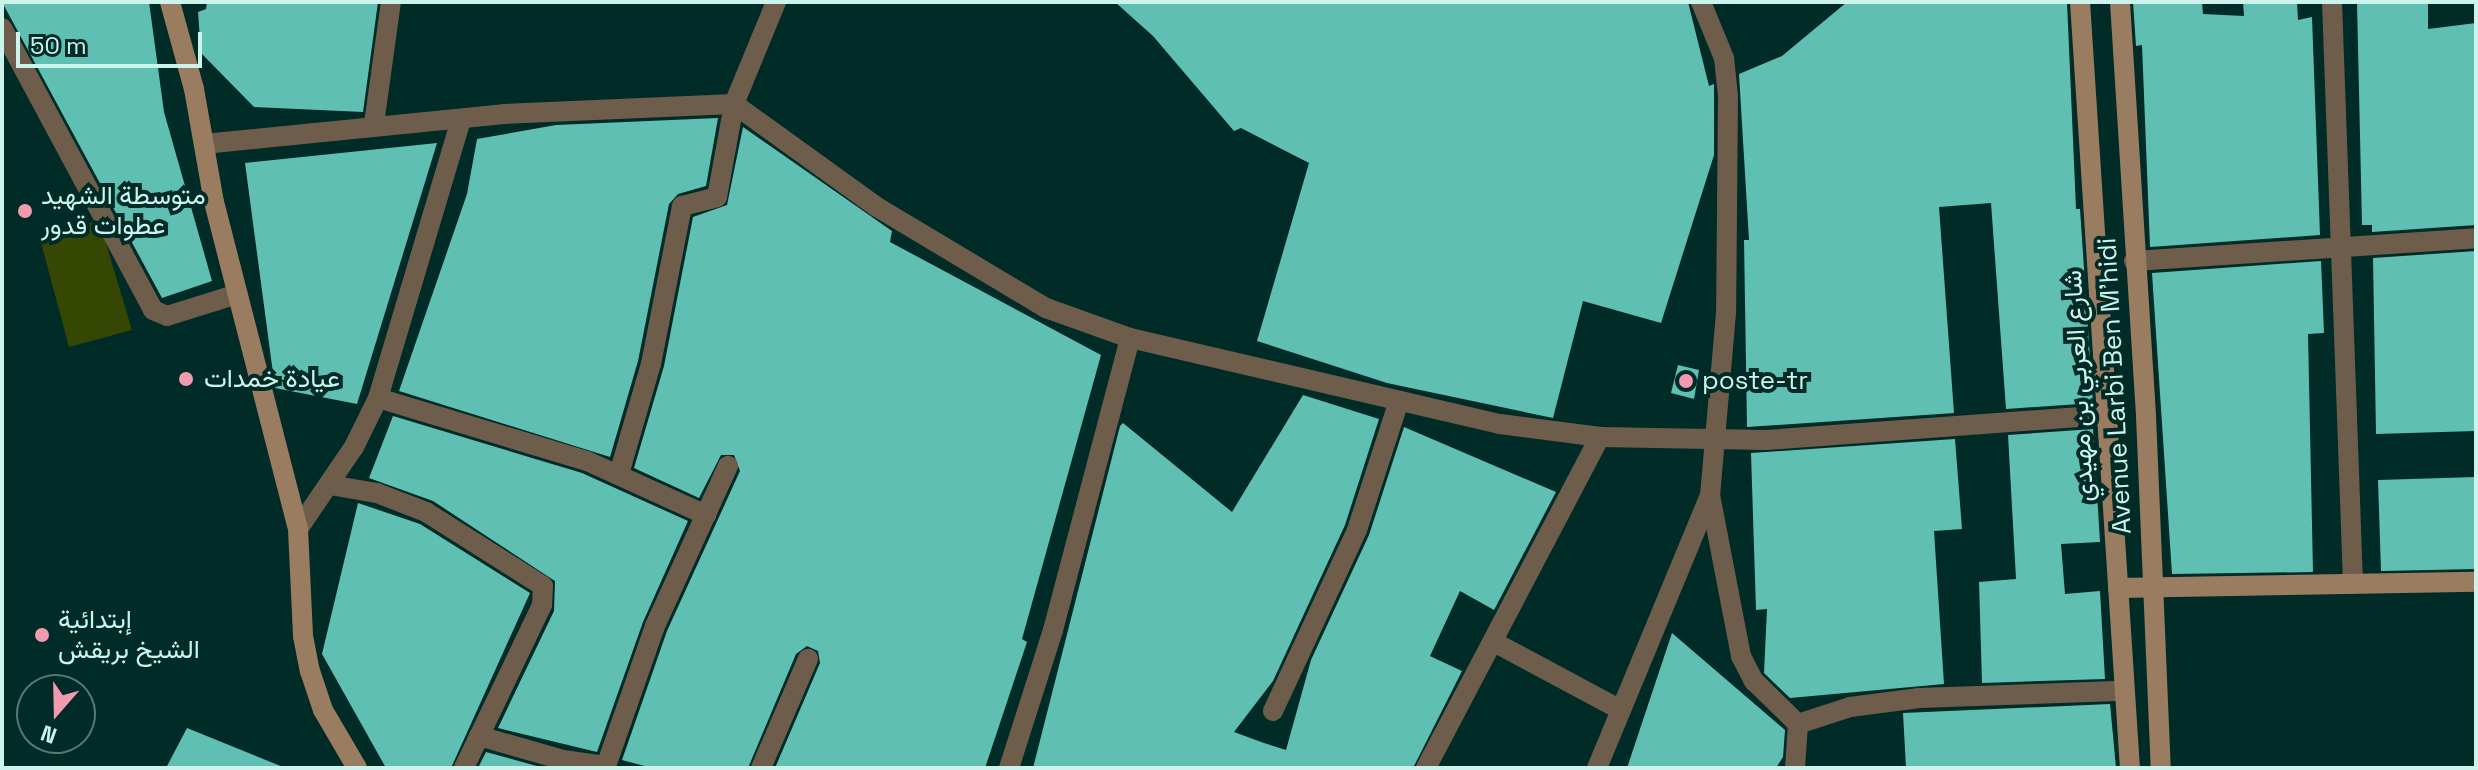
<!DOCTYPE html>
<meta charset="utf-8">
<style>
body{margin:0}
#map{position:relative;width:2478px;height:770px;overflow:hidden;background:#002b27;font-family:"Space Grotesk",Vazirmatn,sans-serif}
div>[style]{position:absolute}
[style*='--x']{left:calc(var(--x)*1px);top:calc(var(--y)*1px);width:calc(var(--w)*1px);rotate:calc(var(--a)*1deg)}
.green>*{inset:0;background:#354702}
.building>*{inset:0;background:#60bfb3}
.street>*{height:20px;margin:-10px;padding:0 10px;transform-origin:10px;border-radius:10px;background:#6f5d4c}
.secondary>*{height:20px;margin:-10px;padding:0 10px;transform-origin:10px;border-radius:10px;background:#9a7d61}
.dots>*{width:22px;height:22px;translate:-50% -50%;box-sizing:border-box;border:4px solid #002b27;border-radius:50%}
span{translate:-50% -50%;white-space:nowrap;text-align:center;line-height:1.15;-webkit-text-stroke:8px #002b27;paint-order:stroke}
.poi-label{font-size:26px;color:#cdf3ed}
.left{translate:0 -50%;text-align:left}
.street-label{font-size:26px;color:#cdf3ed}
.frame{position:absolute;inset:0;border:4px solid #cdf3ed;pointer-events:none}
.north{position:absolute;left:16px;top:674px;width:80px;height:80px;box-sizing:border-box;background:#002b27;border:2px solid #527b76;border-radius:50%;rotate:200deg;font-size:22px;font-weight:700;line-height:32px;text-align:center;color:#cdf3ed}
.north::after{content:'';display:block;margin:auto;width:28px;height:36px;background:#f29aae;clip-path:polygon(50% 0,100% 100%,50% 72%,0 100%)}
.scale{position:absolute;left:16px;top:32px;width:186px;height:36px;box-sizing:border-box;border:4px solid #cdf3ed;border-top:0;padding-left:10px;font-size:24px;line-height:28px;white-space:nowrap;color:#cdf3ed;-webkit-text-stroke:6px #002b27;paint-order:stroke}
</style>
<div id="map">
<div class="green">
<i style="clip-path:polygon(99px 220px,132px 330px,69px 347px,40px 239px)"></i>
</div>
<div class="building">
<i style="clip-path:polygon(2px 2px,149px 2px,164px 112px,212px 281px,162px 298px)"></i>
<i style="clip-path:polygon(207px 2px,378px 2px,363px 112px,254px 107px,201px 53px,198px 12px,206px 9px)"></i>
<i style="clip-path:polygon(1115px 2px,1688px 2px,1709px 86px,1714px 84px,1714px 155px,1661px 323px,1583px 301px,1553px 418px,1387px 383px,1257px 341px,1309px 163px,1241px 128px,1234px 131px,1153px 36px)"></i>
<i style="clip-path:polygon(1847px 2px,2067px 2px,2076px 209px,2080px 209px,2093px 403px,2006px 409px,1991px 203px,1939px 207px,1954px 413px,1747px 427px,1744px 240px,1749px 240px,1739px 74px,1782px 56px)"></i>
<i style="clip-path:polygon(2133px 2px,2202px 2px,2203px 14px,2244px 16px,2243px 2px,2297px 2px,2298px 20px,2312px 17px,2320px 235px,2150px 247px,2142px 45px,2136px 46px)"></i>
<i style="clip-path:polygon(2357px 2px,2428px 2px,2428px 29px,2476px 23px,2476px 225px,2372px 232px,2372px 225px,2362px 225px)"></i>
<i style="clip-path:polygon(718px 118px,706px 186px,678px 194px,669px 204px,638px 361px,610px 457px,399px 391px,467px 194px,477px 139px,556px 125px)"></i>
<i style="clip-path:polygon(743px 127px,892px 231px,890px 242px,1101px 355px,1022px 639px,1027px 642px,985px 768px,775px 768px,820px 663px,818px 651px,807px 646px,796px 654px,748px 768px,652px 768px,622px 760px,667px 631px,740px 471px,734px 455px,721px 455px,699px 498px,634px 468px,664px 366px,693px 217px,727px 205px)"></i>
<i style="clip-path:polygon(437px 143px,357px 404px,275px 388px,245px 163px)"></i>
<i style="clip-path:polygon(2476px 251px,2476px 431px,2376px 434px,2373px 258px)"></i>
<i style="clip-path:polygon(2321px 261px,2324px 333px,2308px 334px,2313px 572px,2172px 574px,2152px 273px)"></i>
<i style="clip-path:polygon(1678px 365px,1699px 370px,1694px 399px,1671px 393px)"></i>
<i style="clip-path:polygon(1303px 395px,1379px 419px,1345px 525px,1273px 681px,1234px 732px,1264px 743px,1286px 750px,1311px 660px,1369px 535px,1404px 427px,1556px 492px,1494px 610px,1460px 591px,1430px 656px,1462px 671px,1413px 768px,1033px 768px,1120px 426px,1123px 423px,1232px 512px)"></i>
<i style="clip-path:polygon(393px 416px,582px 473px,688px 521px,643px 622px,597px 752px,498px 728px,554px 611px,555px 581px,433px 501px,369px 478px)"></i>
<i style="clip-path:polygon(2093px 429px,2100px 542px,2061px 544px,2065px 594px,2100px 591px,2105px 679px,1982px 683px,1979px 582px,2016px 579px,2008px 435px)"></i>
<i style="clip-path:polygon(1955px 439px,1962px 529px,1934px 531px,1944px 684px,1790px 698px,1764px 673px,1767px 609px,1756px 610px,1751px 453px)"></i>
<i style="clip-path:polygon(2476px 477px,2476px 569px,2381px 571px,2378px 480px)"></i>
<i style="clip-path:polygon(358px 503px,420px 524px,530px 593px,451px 768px,386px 768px,322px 654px)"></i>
<i style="clip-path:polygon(1672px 633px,1785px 730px,1783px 757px,1776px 768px,1627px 768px)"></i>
<i style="clip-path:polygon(2110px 704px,2116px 768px,1906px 768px,1903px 713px)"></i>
<i style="clip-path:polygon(187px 728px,283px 767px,283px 768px,166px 768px)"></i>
<i style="clip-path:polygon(486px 752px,544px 768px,478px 768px)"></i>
</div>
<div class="street">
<i style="--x:1701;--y:2;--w:61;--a:67.7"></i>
<i style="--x:1724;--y:58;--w:37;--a:84"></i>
<i style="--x:1728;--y:95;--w:218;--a:90.5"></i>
<i style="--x:1726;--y:313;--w:183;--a:95"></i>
<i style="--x:1710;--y:495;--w:164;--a:79.1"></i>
<i style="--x:1741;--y:656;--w:28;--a:63"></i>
<i style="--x:1754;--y:681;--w:62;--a:44.3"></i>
<i style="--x:1798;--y:724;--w:44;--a:93.9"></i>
<i style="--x:2332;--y:2;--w:582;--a:87.93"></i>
<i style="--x:2;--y:28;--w:320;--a:61.8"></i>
<i style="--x:153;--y:310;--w:15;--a:23"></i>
<i style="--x:167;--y:316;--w:73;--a:-17.4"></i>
<i style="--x:374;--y:124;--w:123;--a:-82.1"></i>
<i style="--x:204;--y:144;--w:301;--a:-5.7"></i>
<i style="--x:504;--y:114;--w:230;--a:-2.5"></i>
<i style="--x:734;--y:104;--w:110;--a:-67.6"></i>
<i style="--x:2134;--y:261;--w:343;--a:-3.8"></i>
<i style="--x:378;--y:398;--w:218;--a:16.8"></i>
<i style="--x:587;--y:461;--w:131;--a:24.4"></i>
<i style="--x:619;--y:474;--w:115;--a:-73.8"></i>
<i style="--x:651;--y:364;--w:161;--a:-78.9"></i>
<i style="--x:682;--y:206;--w:36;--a:-14"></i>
<i style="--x:717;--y:197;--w:95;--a:-79.6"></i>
<i style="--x:734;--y:104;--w:176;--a:35.8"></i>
<i style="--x:877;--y:207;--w:197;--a:30.9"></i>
<i style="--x:1046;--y:308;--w:89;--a:19.7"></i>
<i style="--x:1130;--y:338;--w:380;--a:13.1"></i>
<i style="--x:1500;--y:424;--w:101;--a:7.4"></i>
<i style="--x:330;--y:485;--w:48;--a:9.7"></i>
<i style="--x:377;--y:493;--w:53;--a:21.2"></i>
<i style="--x:426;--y:512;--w:138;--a:32.3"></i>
<i style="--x:543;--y:586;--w:19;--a:93"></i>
<i style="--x:542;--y:605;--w:181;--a:115.6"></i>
<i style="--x:298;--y:529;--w:99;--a:-55.7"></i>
<i style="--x:354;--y:447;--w:55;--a:-63.9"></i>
<i style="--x:378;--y:398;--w:290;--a:-73.4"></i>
<i style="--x:1494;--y:642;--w:144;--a:28.2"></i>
<i style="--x:1273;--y:711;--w:200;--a:-65.1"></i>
<i style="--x:1357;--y:530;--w:136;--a:-72"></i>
<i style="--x:1798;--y:724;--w:55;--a:-18.1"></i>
<i style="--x:1850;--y:707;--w:70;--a:-7.4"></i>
<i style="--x:1919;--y:698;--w:205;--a:-2"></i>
<i style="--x:479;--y:736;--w:87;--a:15.9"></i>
<i style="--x:563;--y:760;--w:43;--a:7.9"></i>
<i style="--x:606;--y:766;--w:148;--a:-70.7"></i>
<i style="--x:655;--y:626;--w:176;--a:-65.5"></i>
<i style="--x:761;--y:768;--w:119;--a:-66.7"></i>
<i style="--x:1009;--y:768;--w:145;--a:-72.3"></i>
<i style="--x:1053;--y:630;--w:302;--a:-75.2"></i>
<i style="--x:1426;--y:768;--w:374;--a:-62.3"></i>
<i style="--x:1600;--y:437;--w:166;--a:1"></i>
<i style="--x:1766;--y:440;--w:340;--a:-4.2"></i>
<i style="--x:1597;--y:768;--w:295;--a:-67.5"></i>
</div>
<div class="secondary">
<i style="--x:170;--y:2;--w:90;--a:74.6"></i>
<i style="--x:194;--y:89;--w:115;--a:80"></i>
<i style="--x:214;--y:202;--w:338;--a:75.6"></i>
<i style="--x:298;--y:529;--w:107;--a:87.3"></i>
<i style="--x:303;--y:636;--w:36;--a:79"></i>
<i style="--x:310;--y:671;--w:41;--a:71.6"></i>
<i style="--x:323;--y:710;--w:67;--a:59.6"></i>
<i style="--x:2080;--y:2;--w:768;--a:86.27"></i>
<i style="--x:2120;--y:2;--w:415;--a:86.4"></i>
<i style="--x:2146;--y:416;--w:352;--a:87.6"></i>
<i style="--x:2118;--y:588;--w:358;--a:-1"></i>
</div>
<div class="dots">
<i style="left:25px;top:211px;background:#f29aae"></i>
<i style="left:186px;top:379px;background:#f29aae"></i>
<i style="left:1686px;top:381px;background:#f29aae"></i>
<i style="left:42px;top:635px;background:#f29aae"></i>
</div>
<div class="poi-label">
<span class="left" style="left:41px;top:211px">متوسطة الشهيد<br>عطوات قدور</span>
<span class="left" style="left:204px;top:379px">عيادة خمدات</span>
<span class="left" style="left:1702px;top:381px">poste-tr</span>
<span class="left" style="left:58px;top:635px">إبتدائية<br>الشيخ بريقش</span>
</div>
<div class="street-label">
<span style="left:2079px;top:386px;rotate:-93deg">شارع العربي بن مهيدي</span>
<span style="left:2115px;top:386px;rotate:-93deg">Avenue Larbi Ben M'hidi</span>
</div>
<div class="frame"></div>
<div class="north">N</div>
<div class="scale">50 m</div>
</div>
